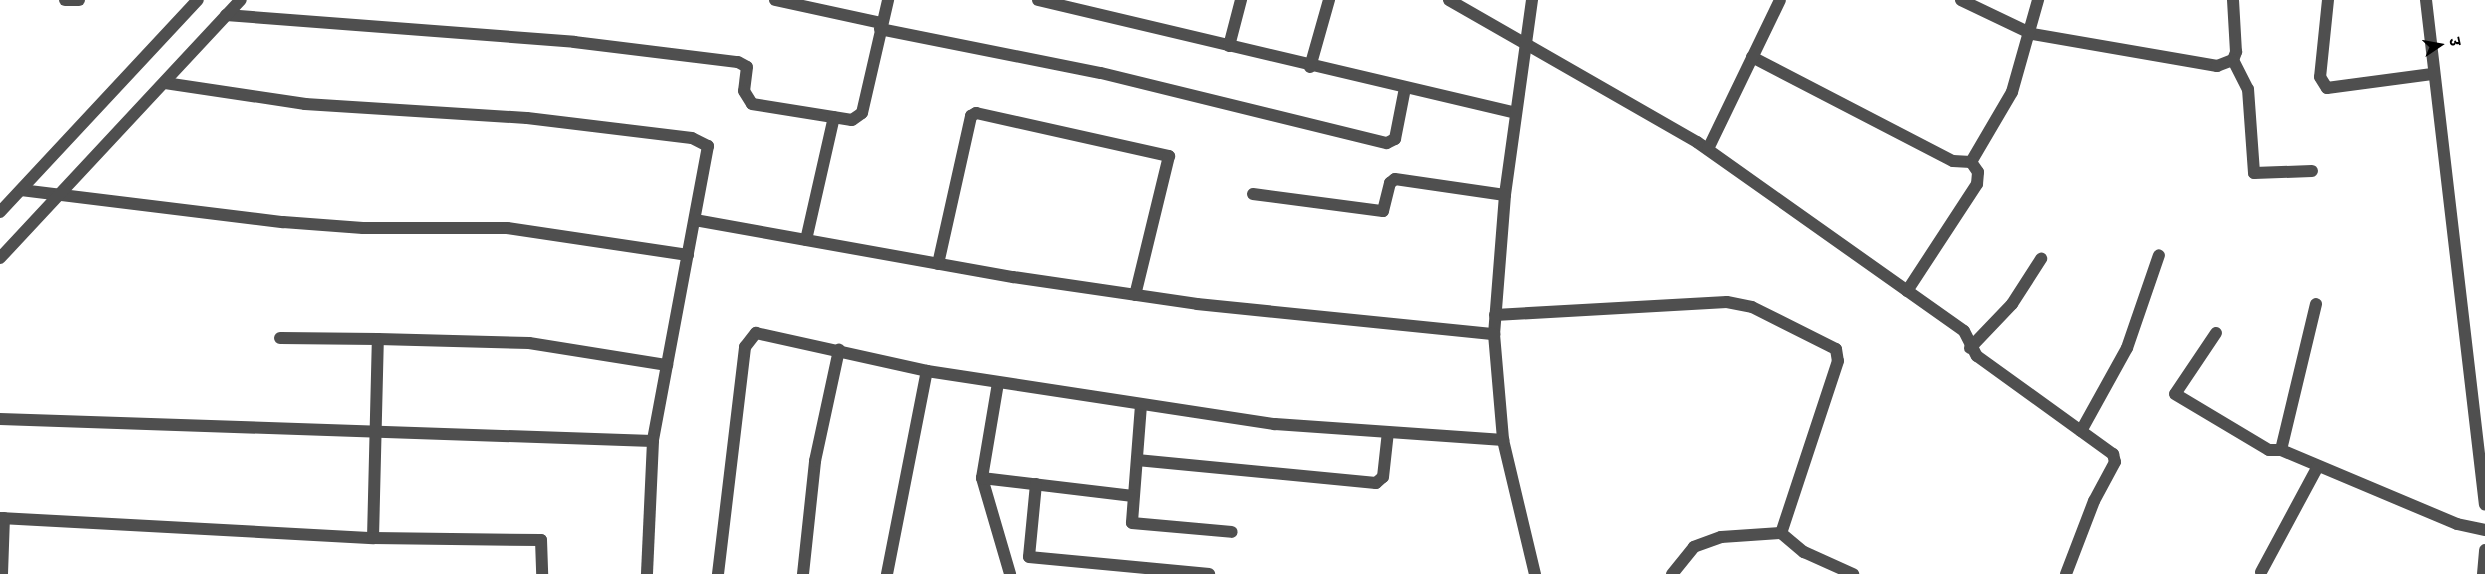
<!DOCTYPE html>
<meta charset="utf-8">
<style>
body{margin:0}
#map{position:relative;width:2485px;height:574px;overflow:hidden;background:#fff;font-family:Poppins,"Noto Sans Devanagari",sans-serif}
div>[style]{position:absolute}
[style*='--x']{left:calc(var(--x)*1px);top:calc(var(--y)*1px);width:calc(var(--w)*1px);rotate:calc(var(--a)*1deg)}
.minor>*{height:12px;margin:-6px;padding:0 6px;transform-origin:6px;border-radius:6px;background:#4f4f4f}
span{translate:-50% -50%;white-space:nowrap;text-align:center;line-height:1.15;-webkit-text-stroke:4px #fff;paint-order:stroke}
.north{position:absolute;left:2415px;top:20px;width:50px;height:50px;-webkit-text-stroke:4px #fff;paint-order:stroke;rotate:78deg;font-size:14px;font-weight:700;line-height:20px;text-align:center;color:#000}
.north::after{content:'';display:block;margin:auto;width:18px;height:22px;background:#000;clip-path:polygon(50% 0,100% 100%,50% 72%,0 100%)}
</style>
<div id="map">
<div class="minor">
<i style="--x:65;--y:0;--w:14;--a:0"></i>
<i style="--x:775;--y:0;--w:108;--a:12.2"></i>
<i style="--x:1038;--y:0;--w:491;--a:13.3"></i>
<i style="--x:1449;--y:0;--w:286;--a:29.8"></i>
<i style="--x:1697;--y:142;--w:327;--a:35.3"></i>
<i style="--x:1964;--y:331;--w:28;--a:63"></i>
<i style="--x:1977;--y:356;--w:168;--a:35.8"></i>
<i style="--x:2113;--y:454;--w:8;--a:76"></i>
<i style="--x:2115;--y:462;--w:44;--a:118.3"></i>
<i style="--x:2094;--y:501;--w:78;--a:111"></i>
<i style="--x:1532;--y:0;--w:197;--a:97.9"></i>
<i style="--x:1505;--y:195;--w:139;--a:94.5"></i>
<i style="--x:1494;--y:334;--w:106;--a:85.1"></i>
<i style="--x:1503;--y:440;--w:138;--a:76.6"></i>
<i style="--x:1961;--y:0;--w:79;--a:25.6"></i>
<i style="--x:2032;--y:34;--w:188;--a:9.8"></i>
<i style="--x:2217;--y:66;--w:17;--a:-21"></i>
<i style="--x:2233;--y:60;--w:9;--a:-69"></i>
<i style="--x:2236;--y:52;--w:52;--a:-93.3"></i>
<i style="--x:2328;--y:0;--w:77;--a:95.9"></i>
<i style="--x:2320;--y:77;--w:13;--a:58"></i>
<i style="--x:2327;--y:88;--w:106;--a:-7.6"></i>
<i style="--x:2426;--y:0;--w:508;--a:83.34"></i>
<i style="--x:226;--y:15;--w:349;--a:4.4"></i>
<i style="--x:574;--y:42;--w:165;--a:7"></i>
<i style="--x:738;--y:62;--w:10;--a:29"></i>
<i style="--x:747;--y:67;--w:24;--a:97"></i>
<i style="--x:744;--y:91;--w:15;--a:58"></i>
<i style="--x:752;--y:104;--w:101;--a:9.1"></i>
<i style="--x:852;--y:120;--w:12;--a:-35"></i>
<i style="--x:862;--y:113;--w:116;--a:-77"></i>
<i style="--x:880;--y:29;--w:225;--a:11.3"></i>
<i style="--x:1101;--y:73;--w:294;--a:13.8"></i>
<i style="--x:1387;--y:143;--w:9;--a:-27"></i>
<i style="--x:1395;--y:139;--w:52;--a:-78.9"></i>
<i style="--x:1229;--y:46;--w:48;--a:-75.4"></i>
<i style="--x:1752;--y:57;--w:226;--a:27.4"></i>
<i style="--x:1953;--y:161;--w:18;--a:3"></i>
<i style="--x:1971;--y:162;--w:81;--a:-59.6"></i>
<i style="--x:2012;--y:92;--w:96;--a:-74.2"></i>
<i style="--x:2233;--y:60;--w:33;--a:63"></i>
<i style="--x:2248;--y:89;--w:84;--a:85.9"></i>
<i style="--x:2254;--y:173;--w:58;--a:-2"></i>
<i style="--x:1310;--y:67;--w:70;--a:-74.2"></i>
<i style="--x:165;--y:83;--w:142;--a:8.5"></i>
<i style="--x:305;--y:104;--w:222;--a:3.6"></i>
<i style="--x:527;--y:118;--w:166;--a:6.9"></i>
<i style="--x:692;--y:138;--w:18;--a:27"></i>
<i style="--x:708;--y:146;--w:300;--a:100.6"></i>
<i style="--x:653;--y:441;--w:133;--a:92.6"></i>
<i style="--x:1708;--y:149;--w:165;--a:-64.2"></i>
<i style="--x:21;--y:190;--w:264;--a:7"></i>
<i style="--x:283;--y:222;--w:80;--a:4.3"></i>
<i style="--x:363;--y:228;--w:144;--a:0"></i>
<i style="--x:507;--y:228;--w:183;--a:8.5"></i>
<i style="--x:1253;--y:194;--w:131;--a:7.5"></i>
<i style="--x:1383;--y:211;--w:29;--a:-76"></i>
<i style="--x:1390;--y:183;--w:6;--a:-39"></i>
<i style="--x:1395;--y:179;--w:111;--a:8.3"></i>
<i style="--x:0;--y:212;--w:290;--a:-47"></i>
<i style="--x:695;--y:220;--w:323;--a:10.2"></i>
<i style="--x:1013;--y:277;--w:186;--a:8.3"></i>
<i style="--x:1197;--y:304;--w:299;--a:5.8"></i>
<i style="--x:806;--y:240;--w:126;--a:-77.2"></i>
<i style="--x:0;--y:258;--w:353;--a:-47"></i>
<i style="--x:938;--y:264;--w:152;--a:-77.4"></i>
<i style="--x:971;--y:116;--w:6;--a:-31"></i>
<i style="--x:976;--y:113;--w:198;--a:12.6"></i>
<i style="--x:1169;--y:156;--w:143;--a:103.7"></i>
<i style="--x:1907;--y:291;--w:128;--a:-56.8"></i>
<i style="--x:1977;--y:184;--w:12;--a:-85"></i>
<i style="--x:1978;--y:172;--w:12;--a:-125"></i>
<i style="--x:2316;--y:304;--w:150;--a:103.5"></i>
<i style="--x:2281;--y:450;--w:191;--a:22.8"></i>
<i style="--x:2457;--y:524;--w:29;--a:12"></i>
<i style="--x:1495;--y:315;--w:232;--a:-3.2"></i>
<i style="--x:1727;--y:302;--w:25;--a:11"></i>
<i style="--x:1752;--y:307;--w:94;--a:26.6"></i>
<i style="--x:1836;--y:349;--w:12;--a:81"></i>
<i style="--x:1838;--y:361;--w:181;--a:108.3"></i>
<i style="--x:1781;--y:533;--w:60;--a:176.2"></i>
<i style="--x:1721;--y:537;--w:29;--a:160"></i>
<i style="--x:1694;--y:547;--w:35;--a:129"></i>
<i style="--x:2216;--y:333;--w:73;--a:123.9"></i>
<i style="--x:2175;--y:394;--w:109;--a:30.8"></i>
<i style="--x:2269;--y:450;--w:12;--a:0"></i>
<i style="--x:280;--y:338;--w:98;--a:0.6"></i>
<i style="--x:1970;--y:348;--w:61;--a:-46.3"></i>
<i style="--x:2012;--y:304;--w:54;--a:-57.2"></i>
<i style="--x:998;--y:383;--w:96;--a:99.6"></i>
<i style="--x:982;--y:478;--w:100;--a:73.7"></i>
<i style="--x:1141;--y:405;--w:118;--a:94.4"></i>
<i style="--x:1132;--y:523;--w:100;--a:5.1"></i>
<i style="--x:0;--y:419;--w:653;--a:1.93"></i>
<i style="--x:2081;--y:431;--w:95;--a:-61"></i>
<i style="--x:2127;--y:348;--w:98;--a:-71"></i>
<i style="--x:1137;--y:460;--w:240;--a:5.5"></i>
<i style="--x:1376;--y:483;--w:9;--a:-41"></i>
<i style="--x:1383;--y:477;--w:45;--a:-83.7"></i>
<i style="--x:982;--y:478;--w:152;--a:6.8"></i>
<i style="--x:1036;--y:484;--w:73;--a:95.5"></i>
<i style="--x:1029;--y:557;--w:181;--a:5.4"></i>
<i style="--x:0;--y:518;--w:374;--a:3.1"></i>
<i style="--x:373;--y:538;--w:199;--a:-88.6"></i>
<i style="--x:378;--y:339;--w:151;--a:1.5"></i>
<i style="--x:529;--y:343;--w:140;--a:9.1"></i>
<i style="--x:1781;--y:533;--w:30;--a:40"></i>
<i style="--x:1804;--y:552;--w:54;--a:24.2"></i>
<i style="--x:373;--y:538;--w:168;--a:0.7"></i>
<i style="--x:541;--y:540;--w:34;--a:88"></i>
<i style="--x:2261;--y:572;--w:120;--a:-61.7"></i>
<i style="--x:2;--y:574;--w:56;--a:-88"></i>
<i style="--x:718;--y:574;--w:229;--a:-83.2"></i>
<i style="--x:745;--y:347;--w:18;--a:-52"></i>
<i style="--x:756;--y:333;--w:175;--a:12.5"></i>
<i style="--x:927;--y:371;--w:352;--a:8.7"></i>
<i style="--x:1275;--y:424;--w:229;--a:4"></i>
<i style="--x:803;--y:574;--w:114;--a:-83.9"></i>
<i style="--x:815;--y:461;--w:114;--a:-77.8"></i>
<i style="--x:887;--y:574;--w:207;--a:-78.9"></i>
<i style="--x:2483;--y:574;--w:24;--a:-85"></i>
</div>
<div class="north">उ</div>
</div>
